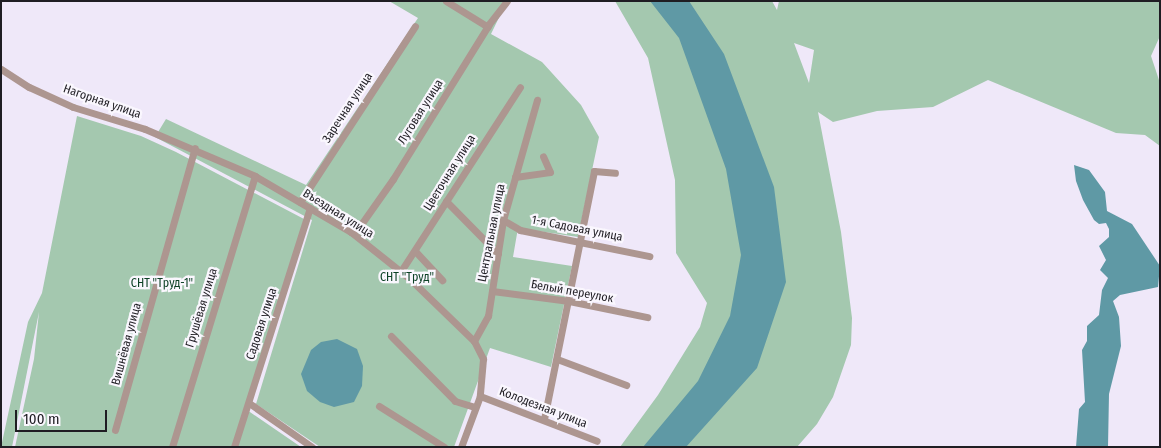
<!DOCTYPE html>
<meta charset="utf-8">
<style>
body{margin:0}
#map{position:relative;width:1161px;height:448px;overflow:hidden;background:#efe8f9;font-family:"Fira Sans Condensed",sans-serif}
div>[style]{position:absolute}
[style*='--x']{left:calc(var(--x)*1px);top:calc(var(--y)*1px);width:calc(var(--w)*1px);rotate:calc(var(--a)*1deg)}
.green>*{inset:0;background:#a4c8af}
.water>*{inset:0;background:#5f99a5}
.street>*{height:7px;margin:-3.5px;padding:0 3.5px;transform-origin:3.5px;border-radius:3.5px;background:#ad9690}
span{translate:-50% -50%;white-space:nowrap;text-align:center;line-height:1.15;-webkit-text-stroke:4.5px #faf7fe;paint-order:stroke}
.street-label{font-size:12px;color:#1f1d23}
.park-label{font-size:12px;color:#0c4125}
.frame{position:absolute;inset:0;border:2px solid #1f1d23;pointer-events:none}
.scale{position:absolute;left:15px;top:410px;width:92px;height:22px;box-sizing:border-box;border:2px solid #1f1d23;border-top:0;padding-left:6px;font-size:15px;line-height:18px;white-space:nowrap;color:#1f1d23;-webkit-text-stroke:4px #faf7fe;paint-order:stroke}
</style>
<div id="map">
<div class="green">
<i style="clip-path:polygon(389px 1px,507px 1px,491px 34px,542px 62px,581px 105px,599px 137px,578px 237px,518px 228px,513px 257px,572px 266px,551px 367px,490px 348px,454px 447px,320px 447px,256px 404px,312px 220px,155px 137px,166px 119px,306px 185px,418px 18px)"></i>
<i style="clip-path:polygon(evenodd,615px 1px,772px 1px,777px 10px,779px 1px,1160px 1px,1160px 36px,1151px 56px,1160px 83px,1160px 146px,1145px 135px,1116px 133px,988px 80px,933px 107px,877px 111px,833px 122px,818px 112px,841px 232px,852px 318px,851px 345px,833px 397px,817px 424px,797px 447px,620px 447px,658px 395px,700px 327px,707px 303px,676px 253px,675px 180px,648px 58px,615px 1px,794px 43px,814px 50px,809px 83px,794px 43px)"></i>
<i style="clip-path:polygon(77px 116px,141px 136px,176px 152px,304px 219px,247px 410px,301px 447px,15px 447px,34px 359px,39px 312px,12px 447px,1px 447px,28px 322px,42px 293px)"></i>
</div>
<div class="water">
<i style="clip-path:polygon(650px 1px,689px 1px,724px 54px,774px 187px,786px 282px,757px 368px,686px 447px,643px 447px,698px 381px,730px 316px,741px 255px,726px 169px,679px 38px)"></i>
<i style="clip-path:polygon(1074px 165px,1089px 170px,1105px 192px,1107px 211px,1132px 224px,1160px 266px,1158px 287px,1120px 295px,1113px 301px,1119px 317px,1121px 346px,1109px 394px,1108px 447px,1076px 447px,1079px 409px,1085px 402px,1082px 350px,1087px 341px,1087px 326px,1099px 315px,1102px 290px,1108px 278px,1100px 270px,1106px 260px,1099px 246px,1109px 237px,1109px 229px,1106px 223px,1099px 224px,1094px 220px,1083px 200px,1076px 181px)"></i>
<i style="clip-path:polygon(337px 339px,357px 349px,363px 366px,362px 386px,354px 402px,334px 407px,320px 402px,307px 391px,301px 374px,311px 350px,321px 342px)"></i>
</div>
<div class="street">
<i style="--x:446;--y:1;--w:49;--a:31.8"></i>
<i style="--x:1;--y:69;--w:33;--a:33"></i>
<i style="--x:29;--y:87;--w:48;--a:24.4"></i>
<i style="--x:73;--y:107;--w:75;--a:17"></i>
<i style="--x:145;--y:129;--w:120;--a:23.1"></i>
<i style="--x:255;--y:176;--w:111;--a:30.3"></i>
<i style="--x:351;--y:232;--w:75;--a:38.5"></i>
<i style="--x:410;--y:279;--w:89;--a:44.1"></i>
<i style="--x:474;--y:341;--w:20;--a:63"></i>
<i style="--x:483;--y:359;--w:37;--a:95"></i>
<i style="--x:480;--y:396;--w:54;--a:110.4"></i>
<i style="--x:515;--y:177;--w:35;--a:-8"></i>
<i style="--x:550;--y:172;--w:17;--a:-114"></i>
<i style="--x:446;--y:201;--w:74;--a:45.5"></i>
<i style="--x:300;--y:202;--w:210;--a:-56.8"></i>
<i style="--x:503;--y:220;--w:20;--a:30"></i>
<i style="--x:520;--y:230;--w:132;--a:11.4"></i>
<i style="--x:351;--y:232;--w:14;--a:-39"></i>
<i style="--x:362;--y:223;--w:54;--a:-54.8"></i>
<i style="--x:393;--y:179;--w:182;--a:-58.2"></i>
<i style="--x:489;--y:24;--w:29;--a:-52"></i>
<i style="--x:415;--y:251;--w:40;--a:47"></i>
<i style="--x:401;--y:271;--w:219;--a:-57.1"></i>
<i style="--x:492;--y:291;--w:78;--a:7.4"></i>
<i style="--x:569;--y:301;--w:80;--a:11.6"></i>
<i style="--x:391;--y:336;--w:91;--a:45.4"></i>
<i style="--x:455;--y:401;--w:21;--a:17"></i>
<i style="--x:474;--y:341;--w:29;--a:-61"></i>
<i style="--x:488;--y:316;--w:97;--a:-81.1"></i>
<i style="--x:503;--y:220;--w:125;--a:-74.2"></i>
<i style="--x:557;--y:359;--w:74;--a:20.6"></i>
<i style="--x:480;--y:396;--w:125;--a:21"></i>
<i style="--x:249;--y:403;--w:77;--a:34.9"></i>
<i style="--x:379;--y:406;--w:77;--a:32.2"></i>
<i style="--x:544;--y:419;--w:253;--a:-78.6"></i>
<i style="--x:594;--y:171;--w:21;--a:5"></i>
<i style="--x:115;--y:430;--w:293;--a:-74.2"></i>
<i style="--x:172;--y:447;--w:283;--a:-73"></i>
<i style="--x:234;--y:447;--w:251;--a:-72.4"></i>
</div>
<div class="street-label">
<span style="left:102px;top:102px;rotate:19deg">Нагорная улица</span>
<span style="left:348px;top:108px;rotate:-57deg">Заречная улица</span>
<span style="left:421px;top:112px;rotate:-58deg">Луговая улица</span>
<span style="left:450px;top:173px;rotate:-58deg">Цветочная улица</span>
<span style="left:338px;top:214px;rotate:32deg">Въездная улица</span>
<span style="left:577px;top:229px;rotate:11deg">1-я Садовая улица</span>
<span style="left:492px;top:233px;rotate:-79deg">Центральная улица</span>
<span style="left:572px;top:292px;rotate:10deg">Белый переулок</span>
<span style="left:202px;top:308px;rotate:-73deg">Грушёвая улица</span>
<span style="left:262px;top:324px;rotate:-72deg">Садовая улица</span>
<span style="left:127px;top:344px;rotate:-75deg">Вишнёвая улица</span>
<span style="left:543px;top:408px;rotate:21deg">Колодезная улица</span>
</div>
<div class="park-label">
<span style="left:407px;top:278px">СНТ "Труд"</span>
<span style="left:162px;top:284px">СНТ "Труд-1"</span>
</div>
<div class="frame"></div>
<div class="scale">100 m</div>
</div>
